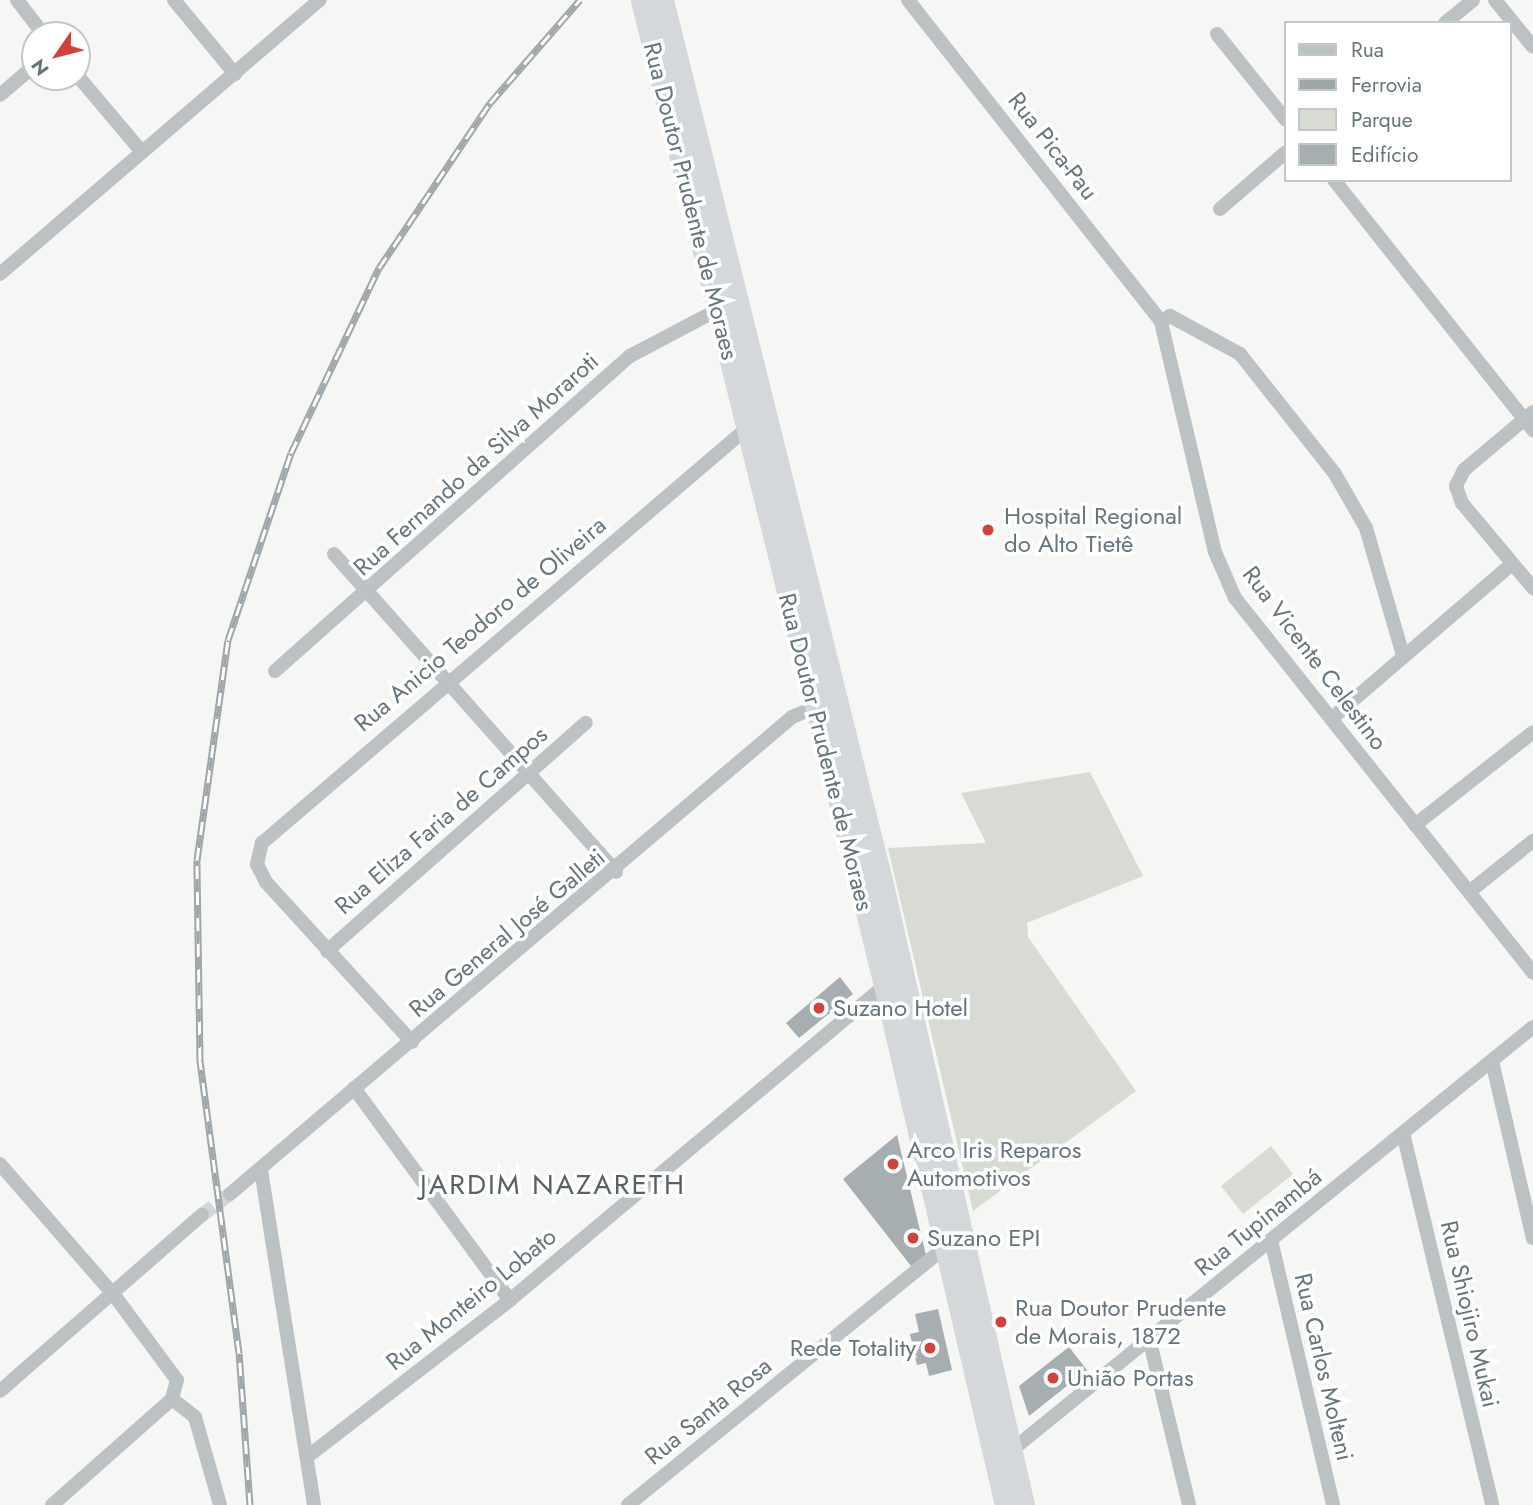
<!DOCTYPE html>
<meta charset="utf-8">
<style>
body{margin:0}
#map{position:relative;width:1533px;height:1505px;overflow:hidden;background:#f6f6f4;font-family:Jost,sans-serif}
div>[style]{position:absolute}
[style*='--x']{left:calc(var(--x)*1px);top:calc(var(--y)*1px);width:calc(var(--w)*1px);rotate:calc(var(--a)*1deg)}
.green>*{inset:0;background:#d7dbd3}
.building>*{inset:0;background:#a6aeb2}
.minor-tunnel>*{height:14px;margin-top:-7px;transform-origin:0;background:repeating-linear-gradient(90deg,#d2d6d6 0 14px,transparent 0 21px)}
.minor>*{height:14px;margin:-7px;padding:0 7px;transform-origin:7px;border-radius:7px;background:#bcc1c3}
.trunk>*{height:23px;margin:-11.5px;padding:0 11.5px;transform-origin:11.5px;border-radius:11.5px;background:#d4d8da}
.rail>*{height:7px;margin-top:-3.5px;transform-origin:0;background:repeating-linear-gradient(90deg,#fff 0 13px,#9ea6a9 0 26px);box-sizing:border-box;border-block:2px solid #9ea6a9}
.dots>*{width:19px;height:19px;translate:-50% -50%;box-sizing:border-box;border:4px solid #fff;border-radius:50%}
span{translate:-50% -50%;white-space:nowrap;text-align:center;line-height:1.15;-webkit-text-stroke:7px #fff;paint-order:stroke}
.street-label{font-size:24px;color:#65757b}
.poi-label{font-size:24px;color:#65757b}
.left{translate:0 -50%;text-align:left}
.right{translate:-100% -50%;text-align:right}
.quarter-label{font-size:28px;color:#566267;letter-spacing:2px}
.legend{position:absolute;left:1284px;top:21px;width:228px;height:161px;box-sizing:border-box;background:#fff;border:2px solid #c1c8ca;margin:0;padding:9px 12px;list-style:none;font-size:21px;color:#65757b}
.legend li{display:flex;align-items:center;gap:14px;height:35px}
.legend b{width:35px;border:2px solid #c1c8ca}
.north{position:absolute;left:21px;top:21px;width:70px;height:70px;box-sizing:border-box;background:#fff;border:2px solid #c1c8ca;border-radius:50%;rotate:235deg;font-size:19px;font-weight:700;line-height:28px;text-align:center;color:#65757b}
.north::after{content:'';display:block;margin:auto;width:24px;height:32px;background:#cf433b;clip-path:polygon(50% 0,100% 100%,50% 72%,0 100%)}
</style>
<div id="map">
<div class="green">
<i style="clip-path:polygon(1090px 772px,1143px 876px,1027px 923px,1028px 937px,1136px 1091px,973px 1211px,888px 848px,986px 843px,961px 793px)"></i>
<i style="clip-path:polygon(1271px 1146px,1293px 1174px,1243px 1214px,1221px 1186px)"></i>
</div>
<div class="building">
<i style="clip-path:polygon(840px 977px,853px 994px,799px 1038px,786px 1023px)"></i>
<i style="clip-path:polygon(897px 1135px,926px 1255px,911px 1266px,843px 1179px)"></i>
<i style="clip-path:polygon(938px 1309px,952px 1370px,929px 1376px,926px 1363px,917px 1365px,910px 1334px,919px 1332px,915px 1314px)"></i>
<i style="clip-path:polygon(1069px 1347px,1087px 1370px,1029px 1416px,1019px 1386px)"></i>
</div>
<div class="minor-tunnel">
<i style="--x:202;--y:1215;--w:35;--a:-37"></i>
</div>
<div class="minor">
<i style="--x:17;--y:0;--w:44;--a:52.4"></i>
<i style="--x:174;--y:0;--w:96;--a:50.5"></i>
<i style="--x:908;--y:0;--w:410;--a:51.8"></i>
<i style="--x:1161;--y:322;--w:236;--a:76.8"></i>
<i style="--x:1215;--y:552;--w:50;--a:66.5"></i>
<i style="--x:1235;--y:598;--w:479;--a:51.5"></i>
<i style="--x:1495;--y:0;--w:60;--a:51"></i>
<i style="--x:1445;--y:23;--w:36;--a:-39"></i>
<i style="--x:1217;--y:34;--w:110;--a:51.3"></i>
<i style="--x:77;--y:75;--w:101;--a:49.8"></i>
<i style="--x:0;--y:95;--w:46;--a:-40.6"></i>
<i style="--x:1334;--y:180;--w:320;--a:51.5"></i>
<i style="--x:1220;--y:209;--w:87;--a:-40.8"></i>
<i style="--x:0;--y:274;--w:421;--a:-40.6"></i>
<i style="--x:1161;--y:322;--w:11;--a:-34"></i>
<i style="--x:1170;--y:316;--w:80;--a:28.5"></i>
<i style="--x:1240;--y:354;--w:153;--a:51.6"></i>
<i style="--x:1335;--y:474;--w:62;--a:60.1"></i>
<i style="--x:1366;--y:528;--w:132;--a:73.8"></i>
<i style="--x:1533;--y:412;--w:90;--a:140"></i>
<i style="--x:1464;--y:470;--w:18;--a:117"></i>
<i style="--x:1456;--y:486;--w:18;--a:71"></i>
<i style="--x:1462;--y:503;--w:111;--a:50.1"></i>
<i style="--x:334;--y:554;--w:425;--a:48.4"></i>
<i style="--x:275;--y:671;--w:475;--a:-41.6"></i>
<i style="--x:630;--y:356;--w:101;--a:-27.8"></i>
<i style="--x:1331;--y:719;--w:238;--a:-40.6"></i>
<i style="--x:1415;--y:825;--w:150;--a:-38.2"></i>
<i style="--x:1469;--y:892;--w:82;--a:-38.6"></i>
<i style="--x:327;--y:951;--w:345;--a:-41.4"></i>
<i style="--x:412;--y:1042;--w:217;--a:-132.4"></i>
<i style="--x:266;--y:882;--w:20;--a:-117"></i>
<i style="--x:257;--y:864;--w:22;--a:-77"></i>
<i style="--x:262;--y:843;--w:637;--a:-40.54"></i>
<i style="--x:1492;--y:1061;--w:182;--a:77"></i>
<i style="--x:354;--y:1088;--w:263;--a:53.7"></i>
<i style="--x:1403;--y:1133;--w:382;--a:76.5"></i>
<i style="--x:0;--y:1164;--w:174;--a:49"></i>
<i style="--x:114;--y:1295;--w:106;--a:53.5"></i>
<i style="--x:177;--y:1380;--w:20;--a:105"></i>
<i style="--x:172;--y:1399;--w:160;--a:138.5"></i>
<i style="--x:261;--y:1170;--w:339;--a:81"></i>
<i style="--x:230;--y:1194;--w:737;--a:-40.32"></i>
<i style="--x:792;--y:717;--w:34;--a:-23"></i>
<i style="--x:1271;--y:1240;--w:272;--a:76.8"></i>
<i style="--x:1149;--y:1338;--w:172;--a:76.5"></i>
<i style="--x:0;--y:1391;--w:268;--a:-41.1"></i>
<i style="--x:172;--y:1399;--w:29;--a:38"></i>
<i style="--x:195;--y:1417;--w:91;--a:74.1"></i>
<i style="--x:1007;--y:1454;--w:677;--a:-39.07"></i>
<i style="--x:307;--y:1457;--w:257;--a:-37.7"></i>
<i style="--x:510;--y:1300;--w:490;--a:-40"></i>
<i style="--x:628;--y:1505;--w:411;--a:-39.1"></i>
</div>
<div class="trunk">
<i style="--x:642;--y:0;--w:1015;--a:76.14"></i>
<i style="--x:885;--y:985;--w:534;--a:76.9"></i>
<i style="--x:662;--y:0;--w:907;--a:76.03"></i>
<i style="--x:881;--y:880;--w:641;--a:77.2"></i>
</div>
<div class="rail">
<i style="--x:250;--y:1505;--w:152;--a:-94.1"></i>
<i style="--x:239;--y:1353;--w:296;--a:-97.6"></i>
<i style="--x:200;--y:1060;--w:200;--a:-90.9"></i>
<i style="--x:197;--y:860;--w:222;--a:-82"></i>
<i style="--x:228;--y:640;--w:197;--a:-71.4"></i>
<i style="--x:291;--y:453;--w:205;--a:-64.6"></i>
<i style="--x:379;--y:268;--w:199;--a:-56.1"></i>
<i style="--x:490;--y:103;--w:137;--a:-48.9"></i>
</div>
<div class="dots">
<i style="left:988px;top:530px;background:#cf433b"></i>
<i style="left:819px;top:1008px;background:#cf433b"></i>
<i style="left:893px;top:1164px;background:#cf433b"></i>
<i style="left:913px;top:1238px;background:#cf433b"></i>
<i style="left:1001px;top:1322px;background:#cf433b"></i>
<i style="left:930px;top:1348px;background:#cf433b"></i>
<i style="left:1053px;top:1378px;background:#cf433b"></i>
</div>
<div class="street-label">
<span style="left:1053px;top:146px;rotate:52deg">Rua Pica-Pau</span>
<span style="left:691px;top:201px;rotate:76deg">Rua Doutor Prudente de Moraes</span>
<span style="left:476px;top:464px;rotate:-42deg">Rua Fernando da Silva Moraroti</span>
<span style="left:480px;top:624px;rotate:-40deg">Rua Anicio Teodoro de Oliveira</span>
<span style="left:1315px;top:658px;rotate:53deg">Rua Vicente Celestino</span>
<span style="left:826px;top:752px;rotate:76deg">Rua Doutor Prudente de Moraes</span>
<span style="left:441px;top:820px;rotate:-41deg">Rua Eliza Faria de Campos</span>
<span style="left:507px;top:933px;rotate:-40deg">Rua General José Galleti</span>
<span style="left:1258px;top:1222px;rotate:-39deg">Rua Tupinambá</span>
<span style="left:471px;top:1299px;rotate:-39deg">Rua Monteiro Lobato</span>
<span style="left:1470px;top:1314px;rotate:77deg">Rua Shiojiro Mukai</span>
<span style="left:1324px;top:1367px;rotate:77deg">Rua Carlos Molteni</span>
<span style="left:708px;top:1411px;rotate:-39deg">Rua Santa Rosa</span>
</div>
<div class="poi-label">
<span class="left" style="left:1004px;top:530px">Hospital Regional<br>do Alto Tietê</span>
<span class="left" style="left:833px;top:1008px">Suzano Hotel</span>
<span class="left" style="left:907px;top:1164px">Arco Iris Reparos<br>Automotivos</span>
<span class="left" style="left:927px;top:1238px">Suzano EPI</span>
<span class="left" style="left:1015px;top:1322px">Rua Doutor Prudente<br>de Morais, 1872</span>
<span class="right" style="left:916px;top:1348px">Rede Totality</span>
<span class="left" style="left:1067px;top:1378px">União Portas</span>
</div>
<div class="quarter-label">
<span style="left:553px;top:1185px">JARDIM NAZARETH</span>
</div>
<ul class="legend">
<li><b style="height:9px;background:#bcc1c3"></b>Rua</li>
<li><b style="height:9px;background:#9ea6a9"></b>Ferrovia</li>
<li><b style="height:19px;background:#d7dbd3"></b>Parque</li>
<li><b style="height:19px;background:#a6aeb2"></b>Edifício</li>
</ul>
<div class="north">N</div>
</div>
